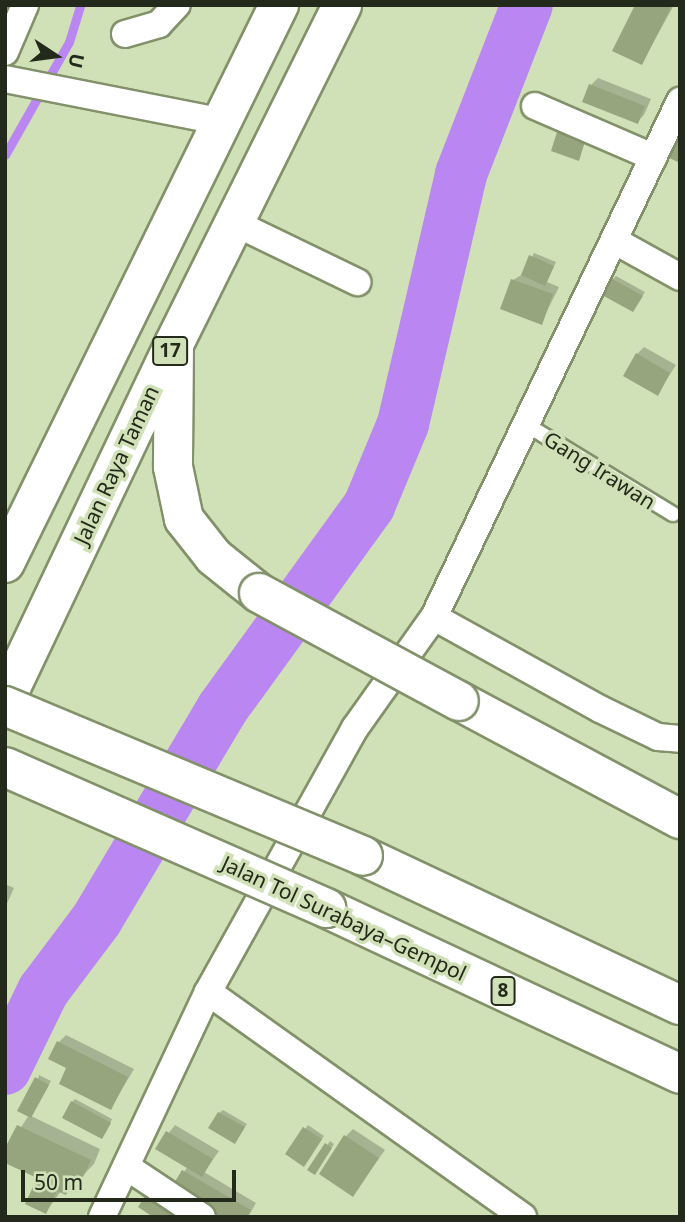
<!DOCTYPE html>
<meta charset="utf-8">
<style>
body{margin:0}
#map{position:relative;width:685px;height:1222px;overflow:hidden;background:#d0e0b7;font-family:"Noto Sans",sans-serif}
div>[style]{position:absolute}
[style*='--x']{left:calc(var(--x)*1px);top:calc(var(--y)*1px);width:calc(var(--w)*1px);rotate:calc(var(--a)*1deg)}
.shadow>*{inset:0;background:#0003}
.stream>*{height:9px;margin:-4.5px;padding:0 4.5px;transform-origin:4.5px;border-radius:4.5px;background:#ba86f1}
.river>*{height:52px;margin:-26px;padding:0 26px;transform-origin:26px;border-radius:26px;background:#ba86f1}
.building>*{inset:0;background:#96a57e}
.roads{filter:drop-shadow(2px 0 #82916a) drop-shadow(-2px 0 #82916a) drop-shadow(0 2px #82916a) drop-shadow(0 -2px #82916a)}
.service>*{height:14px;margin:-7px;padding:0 7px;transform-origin:7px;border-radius:7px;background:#fff}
.minor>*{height:26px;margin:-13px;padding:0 13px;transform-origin:13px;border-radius:13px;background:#fff}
.trunk>*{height:38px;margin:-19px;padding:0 19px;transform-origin:19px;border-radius:19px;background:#fff}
.motorway>*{height:38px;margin:-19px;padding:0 19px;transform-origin:19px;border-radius:19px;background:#fff}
.bridges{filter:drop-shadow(2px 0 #82916a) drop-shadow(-2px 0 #82916a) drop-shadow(0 2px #82916a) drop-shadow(0 -2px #82916a)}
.motorway-bridge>*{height:38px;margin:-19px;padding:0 19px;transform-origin:19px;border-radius:19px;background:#fff}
span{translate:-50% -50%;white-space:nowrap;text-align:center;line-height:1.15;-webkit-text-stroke:7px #d0e0b7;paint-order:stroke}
.shield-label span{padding:2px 5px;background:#d0e0b7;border:2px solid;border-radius:5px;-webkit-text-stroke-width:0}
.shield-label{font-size:19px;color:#242a1b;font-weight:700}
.street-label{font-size:21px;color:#242a1b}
.frame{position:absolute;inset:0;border:7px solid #242a1b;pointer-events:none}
.north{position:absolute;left:21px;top:21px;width:70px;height:70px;-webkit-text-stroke:5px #d0e0b7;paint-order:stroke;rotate:103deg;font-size:19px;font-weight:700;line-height:28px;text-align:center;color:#242a1b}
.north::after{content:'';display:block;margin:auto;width:24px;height:32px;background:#242a1b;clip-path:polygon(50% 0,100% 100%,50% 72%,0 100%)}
.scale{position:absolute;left:21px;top:1170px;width:215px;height:32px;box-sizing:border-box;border:4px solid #242a1b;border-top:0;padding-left:9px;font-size:21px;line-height:24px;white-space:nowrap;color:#242a1b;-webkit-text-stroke:5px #d0e0b7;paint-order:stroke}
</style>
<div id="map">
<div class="shadow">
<i style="clip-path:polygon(637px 5px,674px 5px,642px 63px)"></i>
<i style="clip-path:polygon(598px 78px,651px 99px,644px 115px,637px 122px,591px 85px)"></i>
<i style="clip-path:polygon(562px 130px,587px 138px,578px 159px,558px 133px)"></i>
<i style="clip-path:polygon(534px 253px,556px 262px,547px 282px,559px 287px,541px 323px,502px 308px,513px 280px,523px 274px)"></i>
<i style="clip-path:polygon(616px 276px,645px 292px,633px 310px,613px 279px)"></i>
<i style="clip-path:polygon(644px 347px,676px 365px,658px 393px,637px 354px)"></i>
<i style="clip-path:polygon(5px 884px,14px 888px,5px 908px)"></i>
<i style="clip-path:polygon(66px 1035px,134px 1069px,111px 1108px,69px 1068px,59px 1042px)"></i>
<i style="clip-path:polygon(39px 1075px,51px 1081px,31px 1116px,100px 1149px,94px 1164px,66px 1193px,61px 1191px,46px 1212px,40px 1177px,5px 1152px,29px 1115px)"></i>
<i style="clip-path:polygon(75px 1099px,112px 1119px,105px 1134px,72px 1102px)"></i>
<i style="clip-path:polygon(223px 1110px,247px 1124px,235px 1142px,219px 1113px)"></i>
<i style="clip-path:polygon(175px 1125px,219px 1151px,204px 1172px,256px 1203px,248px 1217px,219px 1217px,172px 1190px,188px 1166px,157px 1148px)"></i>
<i style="clip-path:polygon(308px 1125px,324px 1136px,307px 1162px,288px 1154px)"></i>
<i style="clip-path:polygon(353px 1129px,385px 1150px,353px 1194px,346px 1136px)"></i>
<i style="clip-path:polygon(330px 1141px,334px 1144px,318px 1169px,310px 1170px)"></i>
</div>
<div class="stream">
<i style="--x:5;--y:155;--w:130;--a:-60.5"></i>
<i style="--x:69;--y:42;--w:39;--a:-73"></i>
</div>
<div class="river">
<i style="--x:5;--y:1069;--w:87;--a:-64"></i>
<i style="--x:43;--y:991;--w:90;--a:-53.1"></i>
<i style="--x:97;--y:919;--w:244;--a:-59.2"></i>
<i style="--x:222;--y:709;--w:251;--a:-54.1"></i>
<i style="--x:369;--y:506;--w:89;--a:-67.5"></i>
<i style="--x:403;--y:424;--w:257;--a:-76.9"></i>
<i style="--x:461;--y:174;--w:181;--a:-68.7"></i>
</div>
<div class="building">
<i style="clip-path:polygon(635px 5px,672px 5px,642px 65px,612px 51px)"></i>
<i style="clip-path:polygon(589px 84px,645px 106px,638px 124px,582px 102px)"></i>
<i style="clip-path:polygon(557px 132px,585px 141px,579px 161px,551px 151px)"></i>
<i style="clip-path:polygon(675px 132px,680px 134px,680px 163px,663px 155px)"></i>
<i style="clip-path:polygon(529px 255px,554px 266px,545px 286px,521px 275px)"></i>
<i style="clip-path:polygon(611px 278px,643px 296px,633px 312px,602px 295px)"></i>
<i style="clip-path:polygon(511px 279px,553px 294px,542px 325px,500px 309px)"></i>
<i style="clip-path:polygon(636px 353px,670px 373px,658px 396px,623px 376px)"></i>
<i style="clip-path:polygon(57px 1041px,128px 1077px,111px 1110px,59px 1084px,66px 1068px,48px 1059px)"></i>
<i style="clip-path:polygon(35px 1077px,49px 1085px,31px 1118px,17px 1111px)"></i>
<i style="clip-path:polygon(71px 1101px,111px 1123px,102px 1139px,62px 1118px)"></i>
<i style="clip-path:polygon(218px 1112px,245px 1127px,235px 1144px,208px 1128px)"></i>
<i style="clip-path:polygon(17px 1125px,91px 1160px,83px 1177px,76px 1174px,66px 1195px,57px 1191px,46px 1214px,25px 1204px,37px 1178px,5px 1163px,5px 1148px)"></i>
<i style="clip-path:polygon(303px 1127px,322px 1139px,304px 1167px,285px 1154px)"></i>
<i style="clip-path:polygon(166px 1131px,213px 1159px,202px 1177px,155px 1149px)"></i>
<i style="clip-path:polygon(344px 1135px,379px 1158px,353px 1197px,319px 1174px)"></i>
<i style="clip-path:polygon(325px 1143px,332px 1148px,315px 1175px,307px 1170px)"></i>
<i style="clip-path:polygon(182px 1170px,251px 1210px,247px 1217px,216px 1217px,170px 1190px)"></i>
<i style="clip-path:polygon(151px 1187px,196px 1217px,153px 1217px,138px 1207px)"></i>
</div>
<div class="roads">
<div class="service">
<i style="--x:527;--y:425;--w:171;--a:31.4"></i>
</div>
<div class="minor">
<i style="--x:125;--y:34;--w:35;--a:-16"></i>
<i style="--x:159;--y:24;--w:26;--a:-47"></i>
<i style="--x:5;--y:52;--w:51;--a:-66.9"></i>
<i style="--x:5;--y:79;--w:223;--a:11.1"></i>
<i style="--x:535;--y:106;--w:129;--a:23.4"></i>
<i style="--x:235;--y:223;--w:136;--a:25.8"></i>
<i style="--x:615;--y:241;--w:74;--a:29"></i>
<i style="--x:434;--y:617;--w:190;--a:29"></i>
<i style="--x:600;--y:709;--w:64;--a:25.8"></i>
<i style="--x:658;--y:737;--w:22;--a:5"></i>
<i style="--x:208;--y:992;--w:387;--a:35.5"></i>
<i style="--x:127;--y:1167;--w:90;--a:33.7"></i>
<i style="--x:102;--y:1217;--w:249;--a:-64.8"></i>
<i style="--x:208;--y:992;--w:302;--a:-60.9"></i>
<i style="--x:355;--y:728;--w:136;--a:-54.6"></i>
<i style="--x:434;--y:617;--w:572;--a:-64.51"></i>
</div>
<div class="trunk">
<i style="--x:5;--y:563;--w:622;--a:-63.85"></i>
<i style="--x:5;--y:700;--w:394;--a:-64.6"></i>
<i style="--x:174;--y:344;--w:378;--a:-63.6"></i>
</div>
<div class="motorway">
<i style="--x:174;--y:344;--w:123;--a:90.5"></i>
<i style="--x:173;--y:467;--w:53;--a:78.1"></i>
<i style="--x:184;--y:519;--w:48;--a:51.7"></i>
<i style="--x:214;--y:557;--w:58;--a:38.7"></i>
<i style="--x:459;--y:701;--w:251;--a:28.1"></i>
<i style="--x:363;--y:856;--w:350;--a:25.2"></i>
<i style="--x:326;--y:908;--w:391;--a:25.1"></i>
</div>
</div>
<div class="bridges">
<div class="motorway-bridge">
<i style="--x:259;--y:593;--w:227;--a:28.4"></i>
<i style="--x:5;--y:706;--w:388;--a:22.7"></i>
<i style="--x:5;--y:767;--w:351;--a:23.7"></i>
</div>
</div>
<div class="shield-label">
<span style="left:170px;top:351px">17</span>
<span style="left:503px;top:991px">8</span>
</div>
<div class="street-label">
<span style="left:116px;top:465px;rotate:-65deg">Jalan Raya Taman</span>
<span style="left:600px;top:470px;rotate:32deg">Gang Irawan</span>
<span style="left:344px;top:918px;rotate:25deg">Jalan Tol Surabaya–Gempol</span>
</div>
<div class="frame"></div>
<div class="north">U</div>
<div class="scale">50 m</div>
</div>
